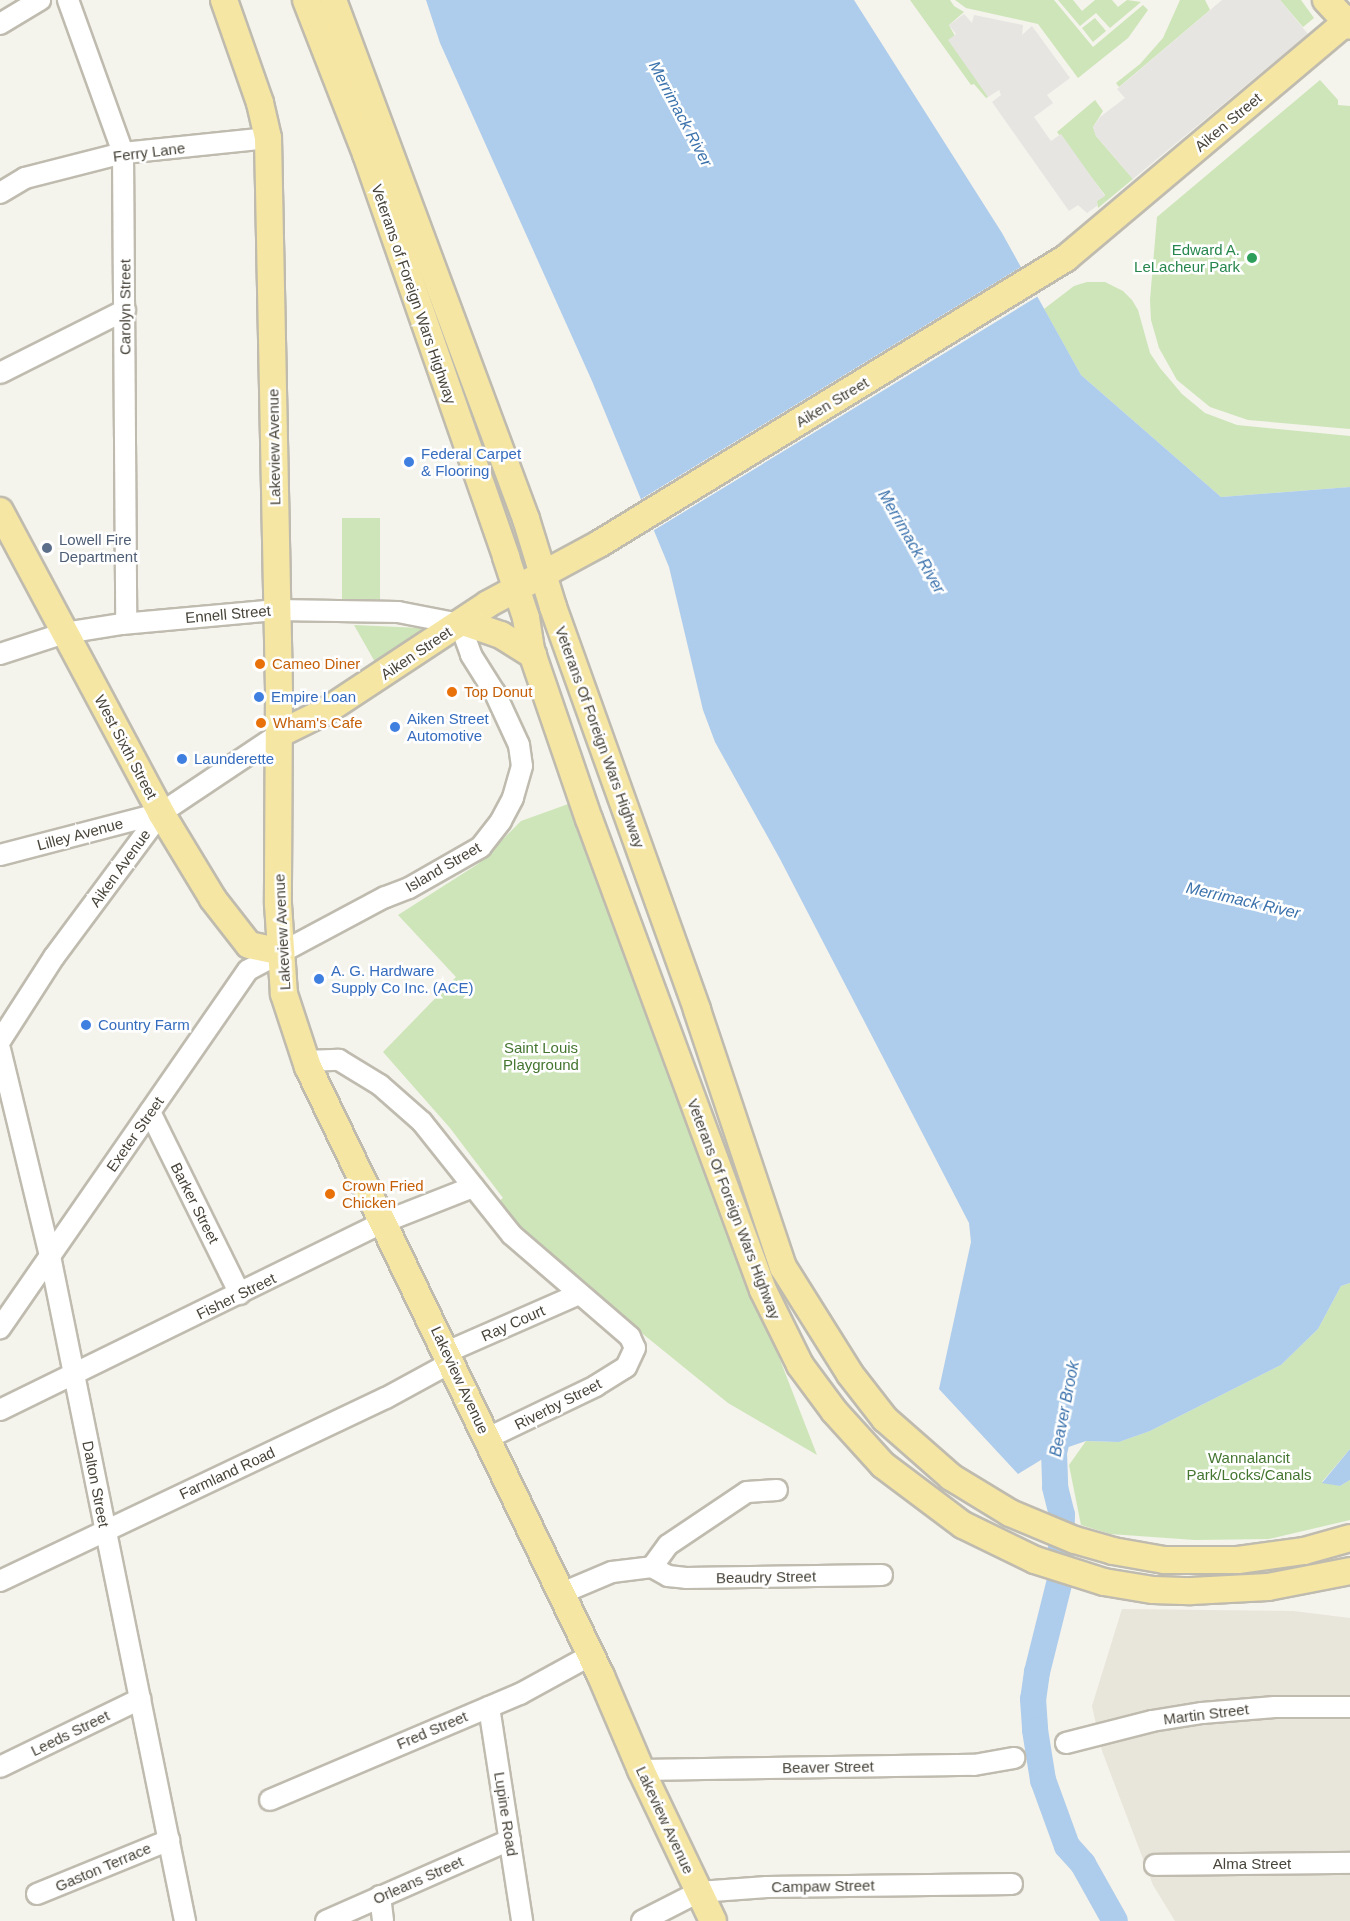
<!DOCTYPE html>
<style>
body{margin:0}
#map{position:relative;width:1350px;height:1921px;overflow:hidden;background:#f4f3ec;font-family:Helvetica,sans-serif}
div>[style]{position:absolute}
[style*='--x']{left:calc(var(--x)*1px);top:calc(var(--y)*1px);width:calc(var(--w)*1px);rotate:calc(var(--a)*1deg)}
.residential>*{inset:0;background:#e8e5da}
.green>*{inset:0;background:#cde5b8}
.parking>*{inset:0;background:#e7e5e2}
.water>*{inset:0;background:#aecceb}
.pier>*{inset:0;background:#f4f3ec}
.river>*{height:26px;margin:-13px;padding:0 13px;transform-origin:13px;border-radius:13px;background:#aecceb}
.roads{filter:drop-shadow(2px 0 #bfbbaf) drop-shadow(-2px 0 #bfbbaf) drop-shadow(0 2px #bfbbaf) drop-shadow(0 -2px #bfbbaf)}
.minor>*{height:20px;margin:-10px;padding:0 10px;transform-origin:10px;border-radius:10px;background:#fff}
.major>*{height:26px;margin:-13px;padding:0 13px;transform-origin:13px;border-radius:13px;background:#f6e6a3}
.dots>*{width:16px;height:16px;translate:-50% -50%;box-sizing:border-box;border:3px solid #fff;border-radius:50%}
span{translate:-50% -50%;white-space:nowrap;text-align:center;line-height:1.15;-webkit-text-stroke:5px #fff;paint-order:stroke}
.street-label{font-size:15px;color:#48443a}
.leisure-label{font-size:15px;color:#27864d}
.right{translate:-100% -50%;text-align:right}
.shop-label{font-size:15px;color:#366cbe}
.left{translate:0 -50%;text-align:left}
.service-label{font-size:15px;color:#4e5e75}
.food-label{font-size:15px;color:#c56008}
.park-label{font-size:15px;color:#457631}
.water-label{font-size:16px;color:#3b72ac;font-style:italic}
</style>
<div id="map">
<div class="residential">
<i style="clip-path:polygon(1122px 1609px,1293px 1611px,1350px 1618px,1350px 1921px,1175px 1921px,1153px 1885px,1102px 1751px,1092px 1706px)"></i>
</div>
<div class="green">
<i style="clip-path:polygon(910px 0,950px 0,954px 6px,964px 12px,949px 25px,988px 97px,986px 98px,974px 84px,971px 85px)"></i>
<i style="clip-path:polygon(955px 0,1054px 0,1093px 47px,1143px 5px,1148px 10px,1128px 38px,1078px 78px,1038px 24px,966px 8px)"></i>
<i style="clip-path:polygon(1058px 0,1073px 0,1082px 11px,1095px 0,1112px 0,1118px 7px,1127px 0,1141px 2px,1110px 28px,1096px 13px,1080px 26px)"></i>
<i style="clip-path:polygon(1180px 0,1205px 0,1210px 10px,1119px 87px,1116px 83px,1140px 64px,1163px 38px)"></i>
<i style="clip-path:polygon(1280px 0,1301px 0,1314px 18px,1303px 27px)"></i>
<i style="clip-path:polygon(1095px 18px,1106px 31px,1093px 42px,1082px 28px)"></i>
<i style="clip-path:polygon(1320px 80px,1338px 100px,1338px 105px,1350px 106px,1350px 429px,1248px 420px,1210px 407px,1177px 380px,1159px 348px,1151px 320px,1150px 300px,1157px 217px)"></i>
<i style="clip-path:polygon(1095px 100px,1103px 111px,1093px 127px,1096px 136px,1133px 179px,1098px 208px,1097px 201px,1105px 195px,1057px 132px)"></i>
<i style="clip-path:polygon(1087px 282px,1105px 282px,1123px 291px,1132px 300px,1138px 310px,1150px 353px,1160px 368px,1182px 394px,1205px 413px,1237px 425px,1350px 436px,1350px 487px,1221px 497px,1081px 375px,1044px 309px,1074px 286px)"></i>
<i style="clip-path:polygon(342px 518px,380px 518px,380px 604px,342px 604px)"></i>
<i style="clip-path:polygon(354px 625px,420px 628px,423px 632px,375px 662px)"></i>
<i style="clip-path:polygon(571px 803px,756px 1298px,817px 1455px,728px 1403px,527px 1240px,495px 1204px,503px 1198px,450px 1128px,383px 1052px,456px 977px,398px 915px,478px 864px,521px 821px)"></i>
<i style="clip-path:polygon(1350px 1283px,1350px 1449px,1322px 1482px,1340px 1486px,1350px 1480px,1350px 1520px,1269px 1539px,1195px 1540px,1110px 1534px,1081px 1525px,1069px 1465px,1086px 1441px,1119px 1442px,1150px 1431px,1281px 1365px,1318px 1329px,1341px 1286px)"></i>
</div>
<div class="parking">
<i style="clip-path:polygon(1222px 0,1280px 0,1308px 34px,1133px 179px,1096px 136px,1093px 127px,1100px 117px,1125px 98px,1117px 89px)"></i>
<i style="clip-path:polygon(964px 14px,972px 23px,974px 15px,1023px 25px,1022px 35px,1032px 26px,1070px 78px,1047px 95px,1053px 103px,1034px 117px,1051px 141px,1061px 134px,1105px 196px,1097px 201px,1097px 206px,1087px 213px,1078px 205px,1069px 211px,992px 102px,1001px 95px,999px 90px,988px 97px,948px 40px,956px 34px,949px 25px)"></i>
</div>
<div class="water">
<i style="clip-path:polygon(426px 0,854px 0,1002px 233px,1081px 375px,1221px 497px,1350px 487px,1350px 1283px,1341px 1286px,1318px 1329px,1281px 1365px,1150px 1431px,1119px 1442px,1086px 1441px,1054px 1452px,1018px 1474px,939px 1389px,971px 1242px,969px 1223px,780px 859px,715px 742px,703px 710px,669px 567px,592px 381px,440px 43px)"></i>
<i style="clip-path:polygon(1350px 1449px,1350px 1480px,1340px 1486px,1322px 1483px)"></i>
</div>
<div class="pier">
<i style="clip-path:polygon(1024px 265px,1040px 295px,651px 532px,638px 501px)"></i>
</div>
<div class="river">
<i style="--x:1062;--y:1418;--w:35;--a:103"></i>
<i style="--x:1054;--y:1452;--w:35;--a:88"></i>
<i style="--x:1055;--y:1487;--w:29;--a:76"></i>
<i style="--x:1062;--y:1515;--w:65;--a:91.8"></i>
<i style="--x:1060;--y:1580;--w:95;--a:104"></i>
<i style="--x:1037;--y:1672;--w:27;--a:98"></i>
<i style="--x:1033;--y:1699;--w:31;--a:86"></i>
<i style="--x:1035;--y:1730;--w:51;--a:80.9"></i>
<i style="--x:1043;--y:1780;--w:70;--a:70"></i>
<i style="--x:1067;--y:1846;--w:24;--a:48"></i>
<i style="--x:1083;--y:1864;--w:65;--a:60.7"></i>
</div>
<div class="roads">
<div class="minor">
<i style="--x:68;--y:0;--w:163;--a:70.2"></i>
<i style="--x:123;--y:153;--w:470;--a:89.6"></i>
<i style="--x:0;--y:24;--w:47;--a:-31"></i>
<i style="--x:0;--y:193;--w:29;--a:-31"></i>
<i style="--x:25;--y:178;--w:101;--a:-14.3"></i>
<i style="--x:123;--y:153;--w:146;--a:-5.9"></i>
<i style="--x:0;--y:373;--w:140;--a:-26.7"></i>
<i style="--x:0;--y:654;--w:68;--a:-17.9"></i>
<i style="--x:65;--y:633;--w:58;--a:-9"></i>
<i style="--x:122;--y:624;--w:156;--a:-5.2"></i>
<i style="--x:277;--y:610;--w:121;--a:0.9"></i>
<i style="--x:398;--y:612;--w:63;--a:11"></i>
<i style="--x:460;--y:624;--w:33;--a:70"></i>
<i style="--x:471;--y:655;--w:45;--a:57.7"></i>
<i style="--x:495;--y:693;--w:57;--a:65.2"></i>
<i style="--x:519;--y:745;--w:21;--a:82"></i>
<i style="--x:522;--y:766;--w:33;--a:106"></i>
<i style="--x:513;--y:798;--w:26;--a:118"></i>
<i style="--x:501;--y:821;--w:33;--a:128"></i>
<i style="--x:481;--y:847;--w:83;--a:150.3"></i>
<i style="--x:409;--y:888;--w:26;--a:159"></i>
<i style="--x:385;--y:897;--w:155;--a:151.9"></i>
<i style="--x:248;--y:970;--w:436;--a:124.7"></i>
<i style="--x:0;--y:855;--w:166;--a:-14.6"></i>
<i style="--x:0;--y:1041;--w:100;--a:-57.3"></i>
<i style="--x:54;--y:957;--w:179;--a:-53.4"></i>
<i style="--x:161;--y:813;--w:142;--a:-33.8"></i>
<i style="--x:0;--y:1049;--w:213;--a:76.4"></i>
<i style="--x:50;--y:1256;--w:679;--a:78.52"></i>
<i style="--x:306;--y:1061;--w:33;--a:-2"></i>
<i style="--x:339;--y:1060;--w:48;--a:31.4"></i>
<i style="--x:380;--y:1085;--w:56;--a:41.4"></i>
<i style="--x:422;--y:1122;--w:144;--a:51.5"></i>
<i style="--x:512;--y:1235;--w:156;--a:40.8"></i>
<i style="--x:630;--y:1337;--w:12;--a:66"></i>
<i style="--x:635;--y:1348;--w:21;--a:115"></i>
<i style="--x:626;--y:1367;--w:36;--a:148"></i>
<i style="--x:596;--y:1386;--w:120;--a:154.3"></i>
<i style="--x:150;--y:1112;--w:203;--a:63.7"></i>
<i style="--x:447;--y:1352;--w:144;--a:-23.7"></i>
<i style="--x:0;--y:1410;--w:428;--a:-26.1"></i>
<i style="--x:384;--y:1222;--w:96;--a:-21.5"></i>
<i style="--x:652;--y:1567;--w:18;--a:29"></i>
<i style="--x:668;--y:1576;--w:18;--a:6"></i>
<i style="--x:686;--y:1578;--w:196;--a:-0.9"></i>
<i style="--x:0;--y:1581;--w:427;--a:-25.4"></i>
<i style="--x:386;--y:1398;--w:75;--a:-28.6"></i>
<i style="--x:562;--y:1593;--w:54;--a:-22.8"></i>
<i style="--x:612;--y:1572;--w:40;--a:-7.1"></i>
<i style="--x:652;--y:1567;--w:27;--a:-54"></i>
<i style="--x:668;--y:1545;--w:95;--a:-33.9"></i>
<i style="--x:747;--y:1492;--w:30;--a:-4"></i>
<i style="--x:489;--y:1707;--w:217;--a:81.2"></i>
<i style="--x:1066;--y:1743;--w:89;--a:-14.3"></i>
<i style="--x:1152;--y:1721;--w:51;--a:-9.1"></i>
<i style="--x:1202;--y:1713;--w:73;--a:-4.7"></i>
<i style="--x:1275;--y:1707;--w:75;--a:0"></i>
<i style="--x:0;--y:1767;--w:156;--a:-25.9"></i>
<i style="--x:641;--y:1770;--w:333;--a:-0.9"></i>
<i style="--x:974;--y:1765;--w:41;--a:-9.9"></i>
<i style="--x:270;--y:1800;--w:272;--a:-23"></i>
<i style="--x:520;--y:1694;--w:81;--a:-28.8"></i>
<i style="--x:1155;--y:1865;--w:195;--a:-0.6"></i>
<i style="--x:37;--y:1894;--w:143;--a:-22.2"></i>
<i style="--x:380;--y:1896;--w:25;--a:83"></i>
<i style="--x:326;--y:1921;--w:201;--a:-23.8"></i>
<i style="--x:642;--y:1921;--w:64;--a:-27"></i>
<i style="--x:699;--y:1892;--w:68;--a:-4.2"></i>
<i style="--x:767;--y:1887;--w:245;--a:-0.7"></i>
</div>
<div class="major">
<i style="--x:224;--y:0;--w:109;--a:70.7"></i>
<i style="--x:260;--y:103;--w:36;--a:77"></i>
<i style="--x:268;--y:138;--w:554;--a:88.86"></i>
<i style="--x:279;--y:692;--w:212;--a:90.3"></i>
<i style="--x:278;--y:904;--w:90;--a:86.2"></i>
<i style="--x:284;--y:994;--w:77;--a:71.8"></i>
<i style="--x:308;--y:1067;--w:676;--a:64.31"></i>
<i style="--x:601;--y:1676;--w:102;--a:66.9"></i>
<i style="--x:641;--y:1770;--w:167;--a:64.5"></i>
<i style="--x:306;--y:0;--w:165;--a:68.7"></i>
<i style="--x:366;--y:154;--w:427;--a:70.8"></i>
<i style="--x:506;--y:557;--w:64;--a:71.8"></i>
<i style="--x:526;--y:618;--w:32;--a:81"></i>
<i style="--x:531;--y:650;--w:179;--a:71.1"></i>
<i style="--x:589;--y:819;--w:502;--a:69.72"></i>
<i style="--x:763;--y:1290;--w:84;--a:63.7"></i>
<i style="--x:800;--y:1365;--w:57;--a:53.5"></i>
<i style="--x:834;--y:1411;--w:73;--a:47.8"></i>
<i style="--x:883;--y:1465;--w:100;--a:36.9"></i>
<i style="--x:963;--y:1525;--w:80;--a:25.9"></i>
<i style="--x:1035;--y:1560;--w:72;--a:17.7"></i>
<i style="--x:1104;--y:1582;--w:50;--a:9.3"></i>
<i style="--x:1153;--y:1590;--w:38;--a:2"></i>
<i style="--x:1191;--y:1591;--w:77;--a:-3"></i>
<i style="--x:1268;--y:1587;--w:84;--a:-11"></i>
<i style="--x:333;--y:0;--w:554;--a:69.6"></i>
<i style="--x:526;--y:519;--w:92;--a:72.9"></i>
<i style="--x:553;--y:607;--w:428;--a:70.3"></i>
<i style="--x:697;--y:1010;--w:271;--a:71.5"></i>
<i style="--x:783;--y:1267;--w:126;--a:57.9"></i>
<i style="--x:850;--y:1374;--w:57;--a:52.1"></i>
<i style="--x:885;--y:1419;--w:88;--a:41.3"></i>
<i style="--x:951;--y:1477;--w:69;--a:31.4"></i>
<i style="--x:1010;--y:1513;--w:70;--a:22.6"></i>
<i style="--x:1075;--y:1540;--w:40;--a:16"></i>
<i style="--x:1113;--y:1551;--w:52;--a:10"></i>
<i style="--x:1164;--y:1560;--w:74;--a:0"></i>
<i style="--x:1238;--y:1560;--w:67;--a:-7.8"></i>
<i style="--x:1304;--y:1551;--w:48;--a:-15.8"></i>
<i style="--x:1326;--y:0;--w:35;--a:47"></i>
<i style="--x:0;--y:511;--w:342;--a:61.9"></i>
<i style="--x:161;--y:813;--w:100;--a:58.8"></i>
<i style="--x:213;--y:899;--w:58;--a:52"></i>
<i style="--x:249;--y:945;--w:33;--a:12"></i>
<i style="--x:463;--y:622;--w:40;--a:18.9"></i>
<i style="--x:501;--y:635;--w:38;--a:32"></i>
<i style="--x:279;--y:734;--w:52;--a:-26.1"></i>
<i style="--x:326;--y:711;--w:194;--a:-33.4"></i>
<i style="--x:488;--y:604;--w:126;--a:-28.4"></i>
<i style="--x:599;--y:544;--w:548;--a:-31.48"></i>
<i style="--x:1066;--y:258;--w:371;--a:-40.1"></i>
</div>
</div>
<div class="dots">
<i style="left:1252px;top:258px;background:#2e9e5b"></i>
<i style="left:409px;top:462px;background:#3f7fe0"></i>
<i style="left:47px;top:548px;background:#5c6f8a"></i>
<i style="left:260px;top:664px;background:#e8710a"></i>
<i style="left:452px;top:692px;background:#e8710a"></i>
<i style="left:259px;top:697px;background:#3f7fe0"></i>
<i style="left:261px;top:723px;background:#e8710a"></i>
<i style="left:395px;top:727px;background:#3f7fe0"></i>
<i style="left:182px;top:759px;background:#3f7fe0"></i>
<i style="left:319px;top:979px;background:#3f7fe0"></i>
<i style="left:86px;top:1025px;background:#3f7fe0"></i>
<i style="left:330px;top:1194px;background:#e8710a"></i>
</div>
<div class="street-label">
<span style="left:1228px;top:122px;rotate:-40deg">Aiken Street</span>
<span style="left:149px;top:152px;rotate:-7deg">Ferry Lane</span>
<span style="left:414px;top:294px;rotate:71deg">Veterans of Foreign Wars Highway</span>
<span style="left:125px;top:307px;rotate:-90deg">Carolyn Street</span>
<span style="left:832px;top:402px;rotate:-31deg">Aiken Street</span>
<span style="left:274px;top:447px;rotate:-91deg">Lakeview Avenue</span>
<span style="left:228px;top:614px;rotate:-5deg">Ennell Street</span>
<span style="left:416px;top:653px;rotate:-34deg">Aiken Street</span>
<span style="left:600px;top:737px;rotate:70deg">Veterans Of Foreign Wars Highway</span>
<span style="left:126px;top:747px;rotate:62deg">West Sixth Street</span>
<span style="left:80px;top:834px;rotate:-15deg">Lilley Avenue</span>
<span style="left:443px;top:867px;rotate:-30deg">Island Street</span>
<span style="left:120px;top:868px;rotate:-54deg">Aiken Avenue</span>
<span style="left:282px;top:932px;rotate:-93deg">Lakeview Avenue</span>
<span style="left:135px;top:1134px;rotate:-55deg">Exeter Street</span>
<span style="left:195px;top:1203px;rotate:63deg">Barker Street</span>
<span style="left:734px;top:1209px;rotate:69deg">Veterans Of Foreign Wars Highway</span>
<span style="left:236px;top:1296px;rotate:-26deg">Fisher Street</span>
<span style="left:513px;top:1323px;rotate:-24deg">Ray Court</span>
<span style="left:460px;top:1380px;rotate:65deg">Lakeview Avenue</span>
<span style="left:558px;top:1404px;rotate:-27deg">Riverby Street</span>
<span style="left:227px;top:1473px;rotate:-25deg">Farmland Road</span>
<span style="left:96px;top:1484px;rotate:79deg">Dalton Street</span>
<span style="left:766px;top:1577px;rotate:-1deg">Beaudry Street</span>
<span style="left:1206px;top:1714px;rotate:-7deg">Martin Street</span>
<span style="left:432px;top:1730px;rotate:-23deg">Fred Street</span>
<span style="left:70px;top:1733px;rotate:-26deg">Leeds Street</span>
<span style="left:828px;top:1767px;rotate:-1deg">Beaver Street</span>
<span style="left:506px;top:1814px;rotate:81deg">Lupine Road</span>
<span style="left:665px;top:1820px;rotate:65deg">Lakeview Avenue</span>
<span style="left:1252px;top:1864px">Alma Street</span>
<span style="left:103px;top:1867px;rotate:-23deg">Gaston Terrace</span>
<span style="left:418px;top:1880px;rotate:-24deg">Orleans Street</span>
<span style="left:823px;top:1886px;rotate:-1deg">Campaw Street</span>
</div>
<div class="leisure-label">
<span class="right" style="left:1240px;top:258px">Edward A.<br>LeLacheur Park</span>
</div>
<div class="shop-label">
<span class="left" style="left:421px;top:462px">Federal Carpet<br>&amp; Flooring</span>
<span class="left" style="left:271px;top:697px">Empire Loan</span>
<span class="left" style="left:407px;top:727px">Aiken Street<br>Automotive</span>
<span class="left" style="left:194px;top:759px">Launderette</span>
<span class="left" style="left:331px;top:979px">A. G. Hardware<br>Supply Co Inc. (ACE)</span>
<span class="left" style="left:98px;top:1025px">Country Farm</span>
</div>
<div class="service-label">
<span class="left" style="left:59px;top:548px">Lowell Fire<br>Department</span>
</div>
<div class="food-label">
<span class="left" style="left:272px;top:664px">Cameo Diner</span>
<span class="left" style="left:464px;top:692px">Top Donut</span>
<span class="left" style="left:273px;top:723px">Wham's Cafe</span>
<span class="left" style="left:342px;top:1194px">Crown Fried<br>Chicken</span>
</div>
<div class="park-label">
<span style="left:541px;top:1056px">Saint Louis<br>Playground</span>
<span style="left:1249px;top:1466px">Wannalancit<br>Park/Locks/Canals</span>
</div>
<div class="water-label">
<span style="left:680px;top:114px;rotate:62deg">Merrimack River</span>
<span style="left:911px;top:542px;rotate:60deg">Merrimack River</span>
<span style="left:1243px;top:901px;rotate:13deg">Merrimack River</span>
<span style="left:1065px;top:1409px;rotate:-79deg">Beaver Brook</span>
</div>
</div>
